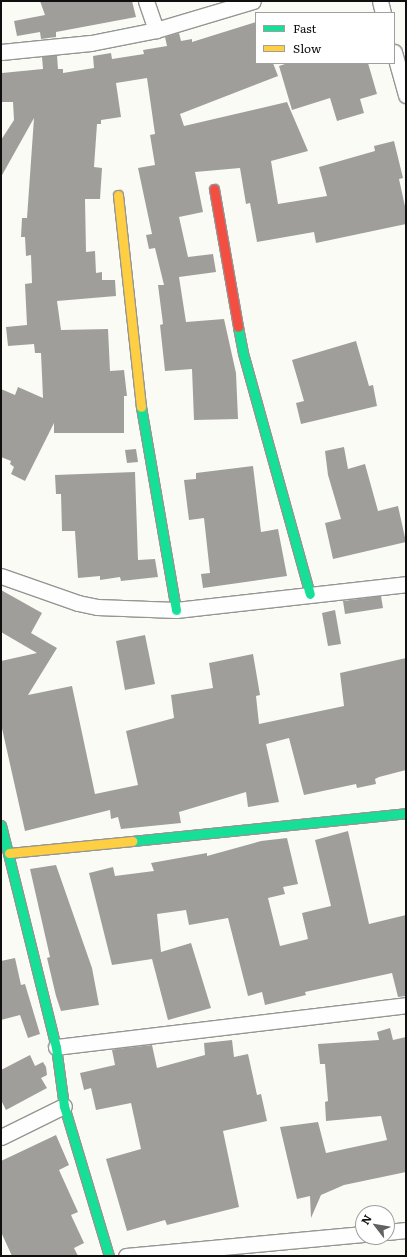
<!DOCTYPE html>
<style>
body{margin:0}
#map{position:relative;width:407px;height:1257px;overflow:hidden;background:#fbfbf6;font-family:Literata,serif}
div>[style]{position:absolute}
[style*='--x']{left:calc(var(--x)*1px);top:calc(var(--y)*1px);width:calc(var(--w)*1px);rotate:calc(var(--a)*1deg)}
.building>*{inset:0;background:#9f9e9b}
.roads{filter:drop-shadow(1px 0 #959593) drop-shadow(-1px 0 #959593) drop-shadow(0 1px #959593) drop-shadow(0 -1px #959593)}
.street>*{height:15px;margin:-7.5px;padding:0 7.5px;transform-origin:7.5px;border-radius:7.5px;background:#fefefe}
.fast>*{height:9px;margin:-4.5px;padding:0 4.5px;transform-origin:4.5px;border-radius:4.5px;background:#16e098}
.slow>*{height:9px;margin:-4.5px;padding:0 4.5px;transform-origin:4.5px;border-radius:4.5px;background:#ffcf43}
.jam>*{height:9px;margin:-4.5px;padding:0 4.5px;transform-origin:4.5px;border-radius:4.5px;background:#f24e42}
span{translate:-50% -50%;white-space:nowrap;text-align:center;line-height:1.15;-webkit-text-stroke:4px #fff;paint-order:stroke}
.frame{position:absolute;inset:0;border:2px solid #0f0f0f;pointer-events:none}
.legend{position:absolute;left:255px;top:12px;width:140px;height:52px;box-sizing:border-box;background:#fff;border:1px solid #9f9f9f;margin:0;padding:5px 7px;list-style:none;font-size:12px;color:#0f0f0f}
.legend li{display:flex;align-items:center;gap:8px;height:20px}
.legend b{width:20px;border:1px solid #9f9f9f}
.north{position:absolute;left:355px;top:1205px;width:40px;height:40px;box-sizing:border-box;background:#fff;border:1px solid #9f9f9f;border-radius:50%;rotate:301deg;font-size:11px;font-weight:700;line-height:16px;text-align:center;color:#0f0f0f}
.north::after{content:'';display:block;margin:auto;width:14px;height:18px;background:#626260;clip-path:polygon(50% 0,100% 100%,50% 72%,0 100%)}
</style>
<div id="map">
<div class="building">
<i style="clip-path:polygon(40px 1px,132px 1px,136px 17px,56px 32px,56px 37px,41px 39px,40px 32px,17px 36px,14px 21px,45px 15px)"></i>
<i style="clip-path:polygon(256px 22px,256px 63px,273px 63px,278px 76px,180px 114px,184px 126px,287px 102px,308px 151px,271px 161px,278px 204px,327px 196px,319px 167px,375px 151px,374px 146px,394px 141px,403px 178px,399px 179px,406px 211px,406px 224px,316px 243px,314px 232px,257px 242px,250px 203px,246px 204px,240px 168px,195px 172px,203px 212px,179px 217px,188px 257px,213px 254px,216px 272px,179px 277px,186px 322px,224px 319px,236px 373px,238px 419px,194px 420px,192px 369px,165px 371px,160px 325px,163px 324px,158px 285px,164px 285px,155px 248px,149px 249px,146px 235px,152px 234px,138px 168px,155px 165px,150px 135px,155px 134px,147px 78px,116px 83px,121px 117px,101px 120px,101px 124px,97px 124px,94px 167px,102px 168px,100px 199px,85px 199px,86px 252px,95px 251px,96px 273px,102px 272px,102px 280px,115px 280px,116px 296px,57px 301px,61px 330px,108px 329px,110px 371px,124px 370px,127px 396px,124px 396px,124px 433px,54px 433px,54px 423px,25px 481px,11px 474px,14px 467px,10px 464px,11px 461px,1px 457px,1px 389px,15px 395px,18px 387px,43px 398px,41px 353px,35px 353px,34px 344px,8px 346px,6px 327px,27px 325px,25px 284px,32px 283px,31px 255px,26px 256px,25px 237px,21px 237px,22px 218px,27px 218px,34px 118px,1px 177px,1px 140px,14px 120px,13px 102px,1px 102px,2px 73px,43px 69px,42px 57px,57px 55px,58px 69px,63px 69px,63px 73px,94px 68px,93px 56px,111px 53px,112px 59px,144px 54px,143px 50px,167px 46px,165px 37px,179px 33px,181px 41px,192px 39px,192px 42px)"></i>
<i style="clip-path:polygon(288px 63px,368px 63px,377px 94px,360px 99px,364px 113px,337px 121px,330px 98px,292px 110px,279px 66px)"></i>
<i style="clip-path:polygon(356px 341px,369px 386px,373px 385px,377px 406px,301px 424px,296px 403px,304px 401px,292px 360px)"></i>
<i style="clip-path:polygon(344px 447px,348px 469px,365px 464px,378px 511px,398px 506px,406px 542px,333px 559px,325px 523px,341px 519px,328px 475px,325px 451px)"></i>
<i style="clip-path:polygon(136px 449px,138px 462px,127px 463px,125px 450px)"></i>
<i style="clip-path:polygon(253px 466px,261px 532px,278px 529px,287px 576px,203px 588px,201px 574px,210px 573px,204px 518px,189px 520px,184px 480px,196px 479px,196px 473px)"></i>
<i style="clip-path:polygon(135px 472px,138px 560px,155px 559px,158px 577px,121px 581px,120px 577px,100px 580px,100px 576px,78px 578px,75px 531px,62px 531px,61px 494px,56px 494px,55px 475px)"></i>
<i style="clip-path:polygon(1px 590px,42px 613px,31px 633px,57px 648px,28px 695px,72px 686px,95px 794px,138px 785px,126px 731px,174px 718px,171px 695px,213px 688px,209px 663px,253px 654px,260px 695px,256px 696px,259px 724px,344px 706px,340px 673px,406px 658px,406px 770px,379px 777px,375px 779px,376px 784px,357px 788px,356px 784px,304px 795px,289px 738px,266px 744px,279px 802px,248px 807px,246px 792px,179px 812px,181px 823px,121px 829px,118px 817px,111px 819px,110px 810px,25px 831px,1px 724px,1px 661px,37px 653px,1px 632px)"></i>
<i style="clip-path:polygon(381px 596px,383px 608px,345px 614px,343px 601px)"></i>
<i style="clip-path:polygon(335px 610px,341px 644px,328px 646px,322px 613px)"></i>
<i style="clip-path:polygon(145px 635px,155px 684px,125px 690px,116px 641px)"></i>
<i style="clip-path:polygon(348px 831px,369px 924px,406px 915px,406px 996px,398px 997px,392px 973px,305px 992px,306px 995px,265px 1005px,262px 992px,248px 996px,228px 918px,189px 925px,186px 910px,157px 914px,161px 952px,191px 943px,211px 1008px,168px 1020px,152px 959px,112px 965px,89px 873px,113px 867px,115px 876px,154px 871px,151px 863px,207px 853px,207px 856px,261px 841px,287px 838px,298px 884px,283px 887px,285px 894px,268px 898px,280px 946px,308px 939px,302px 913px,331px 906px,315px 840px)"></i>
<i style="clip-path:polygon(56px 865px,92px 968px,99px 1005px,61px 1011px,56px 996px,47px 958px,50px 957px,30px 869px)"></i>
<i style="clip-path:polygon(15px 958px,21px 985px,25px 984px,40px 1034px,28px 1038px,20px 1015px,1px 1020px,1px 961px)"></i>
<i style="clip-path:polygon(390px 1028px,393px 1040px,406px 1037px,406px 1172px,344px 1185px,321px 1195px,311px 1218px,310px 1196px,297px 1199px,280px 1127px,318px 1122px,326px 1153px,387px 1140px,381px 1116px,326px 1121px,325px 1102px,328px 1101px,325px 1064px,320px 1064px,318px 1044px,379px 1040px,377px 1032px)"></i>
<i style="clip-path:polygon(232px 1040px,234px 1057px,248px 1054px,257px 1095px,261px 1094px,267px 1121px,223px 1131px,239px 1207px,167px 1225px,165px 1220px,127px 1231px,106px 1159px,141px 1149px,131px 1103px,96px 1110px,91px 1088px,84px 1090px,80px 1073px,115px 1065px,112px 1050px,116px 1049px,152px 1045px,157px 1068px,205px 1055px,204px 1043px)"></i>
<i style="clip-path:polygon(30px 1055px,35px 1066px,43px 1062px,46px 1067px,47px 1075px,41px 1078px,47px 1088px,6px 1110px,1px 1100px,1px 1070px)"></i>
<i style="clip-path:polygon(56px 1135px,69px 1165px,59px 1170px,78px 1212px,71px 1215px,84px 1243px,74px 1248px,78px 1256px,12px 1256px,1px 1232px,1px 1161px)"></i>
</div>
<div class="roads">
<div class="street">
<i style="--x:146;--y:1;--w:31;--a:71"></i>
<i style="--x:380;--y:1;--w:12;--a:76"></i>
<i style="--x:1;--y:52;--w:90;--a:-5.7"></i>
<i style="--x:91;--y:43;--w:66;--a:-11.3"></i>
<i style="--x:156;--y:30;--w:101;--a:-16.6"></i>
<i style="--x:394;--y:52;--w:45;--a:74.4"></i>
<i style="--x:1;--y:576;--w:82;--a:19.3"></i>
<i style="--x:78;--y:603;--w:19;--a:12"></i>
<i style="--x:97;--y:607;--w:79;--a:2.2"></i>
<i style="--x:176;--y:610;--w:231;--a:-6.4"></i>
<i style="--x:56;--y:1047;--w:353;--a:-6.8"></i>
<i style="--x:1;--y:1137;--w:70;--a:-26.2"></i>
<i style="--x:387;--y:1232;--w:19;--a:-6"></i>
<i style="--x:126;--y:1256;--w:238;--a:-5.3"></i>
</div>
<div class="fast">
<i style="--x:238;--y:327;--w:26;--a:79"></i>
<i style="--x:243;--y:353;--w:250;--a:74.5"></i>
<i style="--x:141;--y:407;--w:206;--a:80.2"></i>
<i style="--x:1;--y:825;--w:229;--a:76.1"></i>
<i style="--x:56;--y:1047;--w:60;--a:82.3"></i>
<i style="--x:64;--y:1106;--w:157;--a:73.3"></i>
<i style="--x:132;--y:841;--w:275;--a:-5.8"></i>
</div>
<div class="slow">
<i style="--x:118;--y:195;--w:213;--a:83.8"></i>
<i style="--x:9;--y:853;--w:124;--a:-5.6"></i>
</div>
<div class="jam">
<i style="--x:214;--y:189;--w:140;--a:80.1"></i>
</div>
</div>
<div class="frame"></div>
<ul class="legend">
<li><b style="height:5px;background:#16e098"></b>Fast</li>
<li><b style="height:5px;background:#ffcf43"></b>Slow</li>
</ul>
<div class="north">N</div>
</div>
